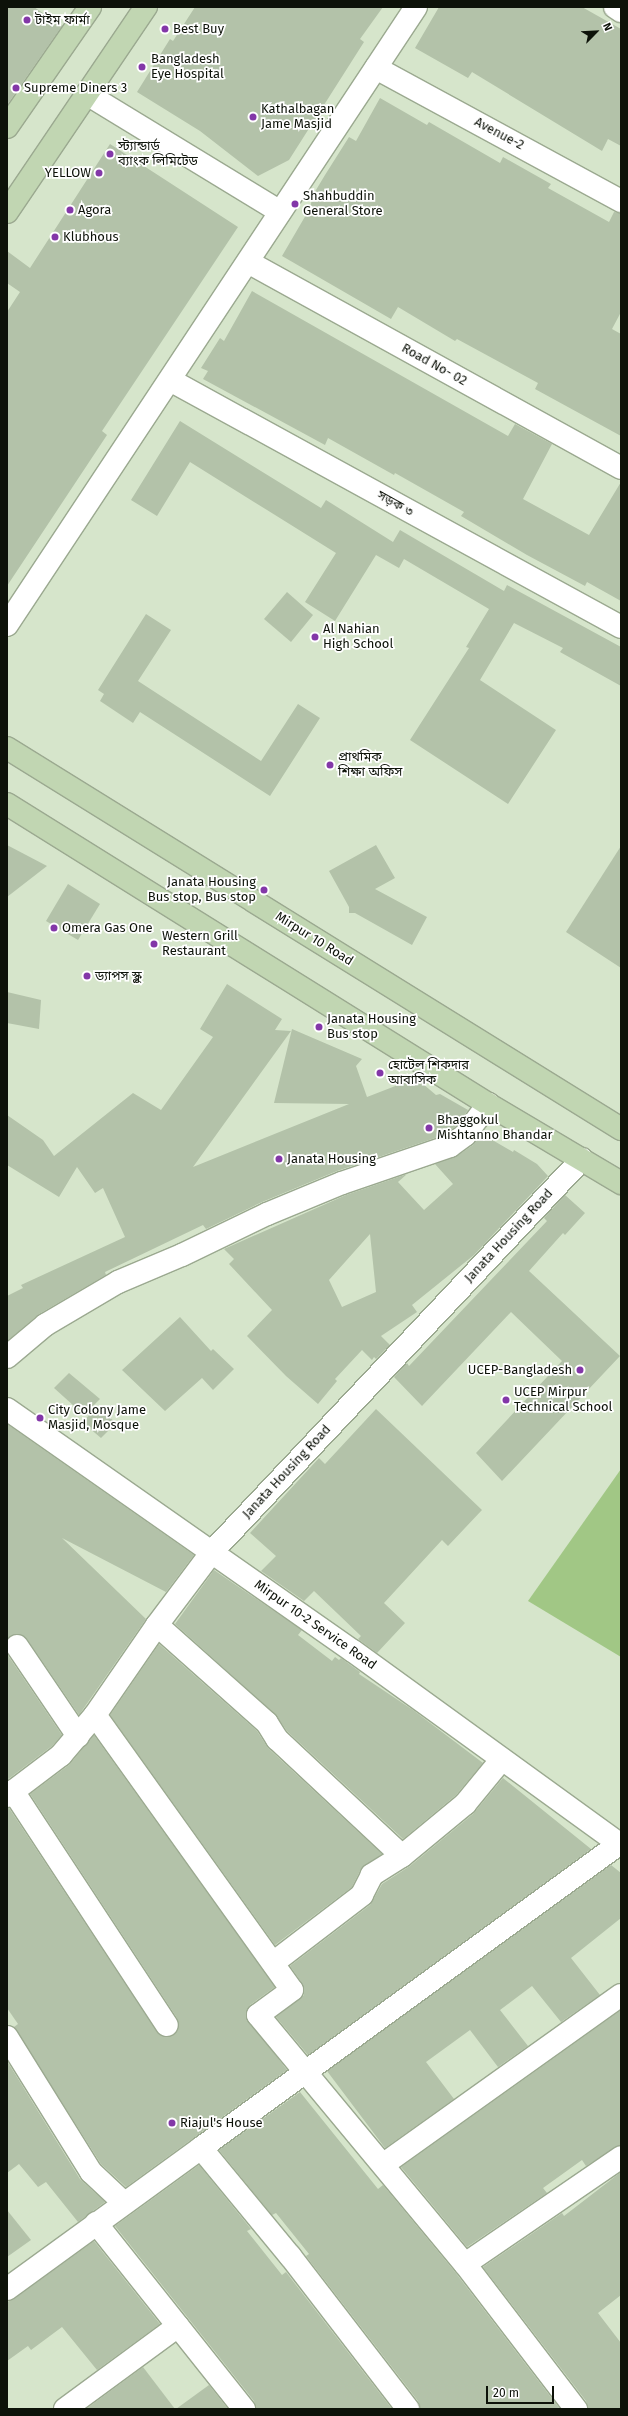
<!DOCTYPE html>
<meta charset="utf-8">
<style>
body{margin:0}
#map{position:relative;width:628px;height:2416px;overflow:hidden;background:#d6e5cb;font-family:"Fira Sans","Noto Sans Bengali",sans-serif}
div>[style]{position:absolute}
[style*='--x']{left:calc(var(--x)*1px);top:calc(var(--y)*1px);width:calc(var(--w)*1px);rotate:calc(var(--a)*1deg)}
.green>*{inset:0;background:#a1c785}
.building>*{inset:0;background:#b3c2a9}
.roads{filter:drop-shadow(1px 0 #9ba990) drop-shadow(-1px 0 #9ba990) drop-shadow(0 1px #9ba990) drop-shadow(0 -1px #9ba990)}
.minor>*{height:22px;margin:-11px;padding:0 11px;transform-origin:11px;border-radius:11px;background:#fff}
.major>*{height:22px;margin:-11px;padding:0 11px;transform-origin:11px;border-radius:11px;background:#c1d6b2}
.dots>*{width:11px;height:11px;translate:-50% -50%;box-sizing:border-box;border:2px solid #fff;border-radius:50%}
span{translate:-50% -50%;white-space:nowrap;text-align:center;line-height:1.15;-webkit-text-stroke:3.5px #fff;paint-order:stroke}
.poi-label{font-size:13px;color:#0d1209}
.left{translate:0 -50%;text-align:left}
.right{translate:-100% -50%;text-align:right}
.street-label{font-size:13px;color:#0d1209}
.frame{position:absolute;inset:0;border:8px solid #0d1209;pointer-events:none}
.north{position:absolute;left:576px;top:12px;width:40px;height:40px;-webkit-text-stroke:3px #fff;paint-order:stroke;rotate:66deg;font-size:11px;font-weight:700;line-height:16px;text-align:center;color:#0d1209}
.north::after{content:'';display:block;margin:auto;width:14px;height:18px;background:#0d1209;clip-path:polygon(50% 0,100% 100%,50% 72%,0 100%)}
.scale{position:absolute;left:486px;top:2386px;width:68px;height:18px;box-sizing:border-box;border:2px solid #0d1209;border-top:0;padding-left:5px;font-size:12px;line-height:14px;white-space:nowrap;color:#0d1209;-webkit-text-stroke:3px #fff;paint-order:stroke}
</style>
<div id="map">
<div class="green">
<i style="clip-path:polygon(621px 1469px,621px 1657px,528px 1601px)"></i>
</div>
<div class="building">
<i style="clip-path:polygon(7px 7px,34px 7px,62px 26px,7px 105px)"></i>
<i style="clip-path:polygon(195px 7px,383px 7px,360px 39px,364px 42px,289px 160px,258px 176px,200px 131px,137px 92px,170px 39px,173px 41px)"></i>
<i style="clip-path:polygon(439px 7px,582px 7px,621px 29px,621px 146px,608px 139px,602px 151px,472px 72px,468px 78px,415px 48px)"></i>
<i style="clip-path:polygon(380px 98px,427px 125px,429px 122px,500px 163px,503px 157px,551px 184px,548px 188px,609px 222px,614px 212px,621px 213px,621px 312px,612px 329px,621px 334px,621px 436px,535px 389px,538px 383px,457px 339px,455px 341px,398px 307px,391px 319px,282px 256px,310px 208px,313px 195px,325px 175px,349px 137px,356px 141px)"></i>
<i style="clip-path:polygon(110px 144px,238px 227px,102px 431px,107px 435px,7px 586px,7px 312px,20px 292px,7px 283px,7px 251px,30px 268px)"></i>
<i style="clip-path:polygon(252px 291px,508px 436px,515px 424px,552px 444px,523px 499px,589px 535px,621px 482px,621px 601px,587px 582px,585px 586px,527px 555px,461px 516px,464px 512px,395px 473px,394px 475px,328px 438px,325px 445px,203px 379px,208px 371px,201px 368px,220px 338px,224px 341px)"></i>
<i style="clip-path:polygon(180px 421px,321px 508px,326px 500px,393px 542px,400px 530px,504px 591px,507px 585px,621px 647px,621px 686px,560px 652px,563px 648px,514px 623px,480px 680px,556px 730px,508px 804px,410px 740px,469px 648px,466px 647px,489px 609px,404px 559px,399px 568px,376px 555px,335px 621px,305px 602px,336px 553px,190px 462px,157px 516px,131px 500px)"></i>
<i style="clip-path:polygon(287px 592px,313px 615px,291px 642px,264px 619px)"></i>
<i style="clip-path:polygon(146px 614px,171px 630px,138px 681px,261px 761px,298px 704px,320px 718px,270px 796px,140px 712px,133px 723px,100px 701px,104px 694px,98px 690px)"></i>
<i style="clip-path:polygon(7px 845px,47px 866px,7px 897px)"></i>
<i style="clip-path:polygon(376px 845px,395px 878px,375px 889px,427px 917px,412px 945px,355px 913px,349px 913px,349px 907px,329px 871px)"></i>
<i style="clip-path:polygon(621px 846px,621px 968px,566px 932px)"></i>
<i style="clip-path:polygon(68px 884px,100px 904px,78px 940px,46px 921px)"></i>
<i style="clip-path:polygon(227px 984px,282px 1019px,275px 1030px,291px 1031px,193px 1167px,349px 1104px,274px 1103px,292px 1029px,362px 1059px,356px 1066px,367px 1097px,416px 1078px,436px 1095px,440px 1094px,468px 1110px,456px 1126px,444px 1135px,337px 1171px,262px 1202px,206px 1229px,203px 1225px,105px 1272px,106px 1275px,39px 1314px,7px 1341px,7px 1296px,23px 1288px,21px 1285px,125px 1237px,103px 1188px,95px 1193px,77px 1167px,59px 1197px,7px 1165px,7px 1115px,43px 1140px,54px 1156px,133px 1093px,161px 1110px,213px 1037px,200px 1029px)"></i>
<i style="clip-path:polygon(7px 992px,41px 1000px,39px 1029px,7px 1023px)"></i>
<i style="clip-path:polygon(evenodd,482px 1134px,513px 1152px,514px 1150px,537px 1164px,548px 1176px,474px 1255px,412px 1305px,417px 1312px,381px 1336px,390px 1345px,376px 1359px,374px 1357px,372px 1360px,362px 1350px,335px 1379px,337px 1381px,318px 1404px,286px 1376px,247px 1336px,272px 1310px,229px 1264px,234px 1259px,224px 1249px,346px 1195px,407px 1174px,398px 1182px,424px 1210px,453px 1184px,435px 1164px,457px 1156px,473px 1145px,482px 1134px,370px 1234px,376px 1292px,342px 1307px,329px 1280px,370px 1234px)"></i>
<i style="clip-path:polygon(565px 1195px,585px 1213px,565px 1235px,563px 1233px,529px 1271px,620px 1356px,502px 1481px,476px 1453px,562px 1361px,511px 1312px,422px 1406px,394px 1377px,407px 1363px,409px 1366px,547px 1221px,544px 1218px)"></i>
<i style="clip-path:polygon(180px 1317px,211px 1351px,213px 1349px,234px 1369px,213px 1390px,202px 1378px,165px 1411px,122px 1370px)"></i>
<i style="clip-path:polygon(69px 1373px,100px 1399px,84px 1415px,54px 1388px)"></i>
<i style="clip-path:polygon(98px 1407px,116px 1423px,101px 1438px,82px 1422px)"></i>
<i style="clip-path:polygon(376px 1409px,482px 1510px,448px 1546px,442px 1540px,384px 1603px,405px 1623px,377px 1653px,358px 1639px,361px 1636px,314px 1591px,304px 1601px,261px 1571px,276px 1556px,250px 1533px,319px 1458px,325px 1464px)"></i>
<i style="clip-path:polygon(7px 1424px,194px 1555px,166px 1592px,62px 1538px,146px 1619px,79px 1715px,27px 1639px,16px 1634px,7px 1639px)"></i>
<i style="clip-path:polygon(214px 1570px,302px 1630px,298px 1635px,332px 1661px,335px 1657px,339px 1660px,341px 1658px,360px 1672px,359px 1674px,413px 1710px,483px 1763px,456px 1795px,403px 1839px,287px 1731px,275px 1714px,175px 1624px)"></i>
<i style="clip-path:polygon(159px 1644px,257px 1731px,268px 1748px,382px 1854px,361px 1869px,352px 1887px,275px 1945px,110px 1715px)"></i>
<i style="clip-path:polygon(7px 1654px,62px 1735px,52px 1746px,7px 1780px)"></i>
<i style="clip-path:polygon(94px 1735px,275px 1987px,250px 2005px,246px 2016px,287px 2070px,126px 2187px,101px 2164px,14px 2027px,18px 2024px,7px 2008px,7px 1808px,9px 1808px,157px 2032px,168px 2037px,178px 2030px,177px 2018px,30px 1794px,69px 1765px)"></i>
<i style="clip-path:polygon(503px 1778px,591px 1849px,308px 2055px,276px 2017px,304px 1995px,302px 1983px,290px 1966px,370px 1905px,382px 1884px,410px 1866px,473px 1814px)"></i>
<i style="clip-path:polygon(611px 1865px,621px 1873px,621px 1918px,571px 1958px,600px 1995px,561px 2022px,532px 1986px,500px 2010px,528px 2046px,498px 2067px,470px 2030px,426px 2062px,454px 2099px,385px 2148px,327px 2071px)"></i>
<i style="clip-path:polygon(621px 2010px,621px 2145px,586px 2166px,582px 2160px,543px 2188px,547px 2193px,467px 2247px,401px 2167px)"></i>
<i style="clip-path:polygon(7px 2061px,80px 2179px,105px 2202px,78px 2222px,46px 2182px,38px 2187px,19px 2164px,7px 2173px)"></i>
<i style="clip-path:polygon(300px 2092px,378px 2189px,383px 2185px,455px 2272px,560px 2409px,420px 2409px,418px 2401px,306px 2256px,309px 2254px,276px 2213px,272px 2215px,219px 2150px)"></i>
<i style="clip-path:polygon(199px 2165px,251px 2229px,247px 2231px,282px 2275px,286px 2272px,392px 2409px,256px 2409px,254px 2401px,115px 2226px)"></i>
<i style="clip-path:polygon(621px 2172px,621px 2295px,598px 2313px,621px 2343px,621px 2409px,588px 2409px,586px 2401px,483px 2267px,562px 2213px,564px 2216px)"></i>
<i style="clip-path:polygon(7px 2210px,31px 2240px,7px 2257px)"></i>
<i style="clip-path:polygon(94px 2241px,160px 2324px,97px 2370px,62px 2327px,31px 2350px,28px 2346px,7px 2361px,7px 2302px,14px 2299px)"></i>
<i style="clip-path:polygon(143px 2367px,175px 2409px,86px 2409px)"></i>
<i style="clip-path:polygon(209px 2385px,228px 2409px,176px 2409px)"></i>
</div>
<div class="roads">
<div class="minor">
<i style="--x:615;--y:7;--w:7;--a:34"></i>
<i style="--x:376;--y:68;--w:279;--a:28.5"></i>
<i style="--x:87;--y:94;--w:226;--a:31.4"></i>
<i style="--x:248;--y:262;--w:426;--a:28.9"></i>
<i style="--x:170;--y:380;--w:514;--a:28.71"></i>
<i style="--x:7;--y:625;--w:741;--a:-56.5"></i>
<i style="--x:7;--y:1357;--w:50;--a:-40.1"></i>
<i style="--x:45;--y:1325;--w:85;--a:-30.5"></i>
<i style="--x:118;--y:1282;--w:69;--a:-22.9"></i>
<i style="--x:182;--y:1255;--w:94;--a:-25.8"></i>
<i style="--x:267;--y:1214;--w:81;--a:-22.5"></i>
<i style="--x:342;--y:1183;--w:114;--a:-18.9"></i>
<i style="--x:450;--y:1146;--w:19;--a:-36"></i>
<i style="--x:465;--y:1135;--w:39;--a:-53"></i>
<i style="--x:7;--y:1409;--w:422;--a:35"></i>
<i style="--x:353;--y:1651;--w:331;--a:35.9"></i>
<i style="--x:157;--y:1625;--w:147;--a:41.7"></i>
<i style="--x:267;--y:1723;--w:19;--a:58"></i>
<i style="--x:277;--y:1739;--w:171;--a:43.1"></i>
<i style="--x:402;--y:1856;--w:36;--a:148"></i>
<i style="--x:372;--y:1875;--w:22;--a:117"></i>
<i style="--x:362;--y:1895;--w:112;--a:142.6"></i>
<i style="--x:17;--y:1646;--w:109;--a:55.9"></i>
<i style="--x:95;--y:1715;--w:338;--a:54.4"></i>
<i style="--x:292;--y:1990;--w:42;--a:143.7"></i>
<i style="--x:258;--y:2015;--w:324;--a:50.3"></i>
<i style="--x:465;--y:2264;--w:183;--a:52.6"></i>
<i style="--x:13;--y:1791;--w:280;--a:56.7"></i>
<i style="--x:7;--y:1796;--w:68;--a:-37.2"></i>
<i style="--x:61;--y:1755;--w:52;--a:-49.6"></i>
<i style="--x:95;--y:1715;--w:109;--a:-55.4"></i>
<i style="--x:157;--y:1625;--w:90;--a:-53.1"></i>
<i style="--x:211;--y:1553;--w:541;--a:-46.72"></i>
<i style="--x:402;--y:1856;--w:82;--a:-39.5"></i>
<i style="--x:465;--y:1804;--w:58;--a:-50.6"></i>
<i style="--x:7;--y:2037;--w:159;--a:58.1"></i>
<i style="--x:91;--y:2172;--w:45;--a:43.2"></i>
<i style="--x:384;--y:2164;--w:291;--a:-35.5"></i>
<i style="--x:96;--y:2223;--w:238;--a:51.5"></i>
<i style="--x:465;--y:2264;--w:189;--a:-34.4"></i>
<i style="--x:7;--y:2289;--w:240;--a:-36"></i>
<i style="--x:65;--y:2409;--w:140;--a:-36.3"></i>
<i style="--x:408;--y:2409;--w:193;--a:-127.6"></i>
<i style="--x:290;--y:2256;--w:140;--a:-129.5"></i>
<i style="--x:201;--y:2148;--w:517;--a:-36.03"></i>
</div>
<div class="major">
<i style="--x:7;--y:127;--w:146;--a:-55.3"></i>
<i style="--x:7;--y:212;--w:248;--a:-55.9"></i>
<i style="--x:7;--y:748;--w:723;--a:31.82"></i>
<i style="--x:7;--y:804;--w:567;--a:31.95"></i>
<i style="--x:488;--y:1104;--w:155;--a:30.7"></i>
</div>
</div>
<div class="dots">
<i style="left:27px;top:20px;background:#8337a8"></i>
<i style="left:165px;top:29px;background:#8337a8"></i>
<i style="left:142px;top:67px;background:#8337a8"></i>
<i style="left:16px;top:88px;background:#8337a8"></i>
<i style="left:253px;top:117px;background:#8337a8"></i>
<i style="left:110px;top:154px;background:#8337a8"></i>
<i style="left:99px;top:173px;background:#8337a8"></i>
<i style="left:295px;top:204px;background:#8337a8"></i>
<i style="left:70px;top:210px;background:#8337a8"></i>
<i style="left:55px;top:237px;background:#8337a8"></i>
<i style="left:315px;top:637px;background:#8337a8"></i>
<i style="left:330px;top:765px;background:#8337a8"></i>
<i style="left:264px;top:890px;background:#8337a8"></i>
<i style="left:54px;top:928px;background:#8337a8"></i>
<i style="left:154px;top:944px;background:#8337a8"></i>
<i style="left:87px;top:976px;background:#8337a8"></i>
<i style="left:319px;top:1027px;background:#8337a8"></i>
<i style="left:380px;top:1073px;background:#8337a8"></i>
<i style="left:429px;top:1128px;background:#8337a8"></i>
<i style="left:279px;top:1159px;background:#8337a8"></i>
<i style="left:580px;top:1370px;background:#8337a8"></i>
<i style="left:506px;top:1400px;background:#8337a8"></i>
<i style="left:40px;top:1418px;background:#8337a8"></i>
<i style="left:172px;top:2123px;background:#8337a8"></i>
</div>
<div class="poi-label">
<span class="left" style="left:35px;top:20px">টাইম ফার্মা</span>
<span class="left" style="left:173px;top:29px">Best Buy</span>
<span class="left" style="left:151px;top:67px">Bangladesh<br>Eye Hospital</span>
<span class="left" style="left:24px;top:88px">Supreme Diners 3</span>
<span class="left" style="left:261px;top:117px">Kathalbagan<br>Jame Masjid</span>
<span class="left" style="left:118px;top:154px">স্ট্যান্ডার্ড<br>ব্যাংক লিমিটেড</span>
<span class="right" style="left:91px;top:173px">YELLOW</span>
<span class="left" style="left:303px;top:204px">Shahbuddin<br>General Store</span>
<span class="left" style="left:78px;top:210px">Agora</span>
<span class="left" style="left:63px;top:237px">Klubhous</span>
<span class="left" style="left:323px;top:637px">Al Nahian<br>High School</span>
<span class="left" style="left:338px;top:765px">প্রাথমিক<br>শিক্ষা অফিস</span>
<span class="right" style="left:256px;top:890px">Janata Housing<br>Bus stop, Bus stop</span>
<span class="left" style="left:62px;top:928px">Omera Gas One</span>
<span class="left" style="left:162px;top:944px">Western Grill<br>Restaurant</span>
<span class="left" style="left:95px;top:976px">ড্যাপস স্কুল</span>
<span class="left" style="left:327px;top:1027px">Janata Housing<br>Bus stop</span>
<span class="left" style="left:388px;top:1073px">হোটেল শিকদার<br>আবাসিক</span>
<span class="left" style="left:437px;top:1128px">Bhaggokul<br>Mishtanno Bhandar</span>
<span class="left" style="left:287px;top:1159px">Janata Housing</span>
<span class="right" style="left:572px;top:1370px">UCEP-Bangladesh</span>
<span class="left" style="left:514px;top:1400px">UCEP Mirpur<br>Technical School</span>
<span class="left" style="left:48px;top:1418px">City Colony Jame<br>Masjid, Mosque</span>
<span class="left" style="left:180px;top:2123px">Riajul's House</span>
</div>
<div class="street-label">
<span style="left:499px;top:134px;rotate:28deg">Avenue-2</span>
<span style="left:434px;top:365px;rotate:29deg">Road No- 02</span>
<span style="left:395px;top:504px;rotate:29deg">সড়ক ৩</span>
<span style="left:314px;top:939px;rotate:32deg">Mirpur 10 Road</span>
<span style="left:509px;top:1236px;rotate:-47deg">Janata Housing Road</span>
<span style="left:287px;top:1472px;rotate:-47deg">Janata Housing Road</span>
<span style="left:315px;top:1625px;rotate:35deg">Mirpur 10-2 Service Road</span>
</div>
<div class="frame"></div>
<div class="north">N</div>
<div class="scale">20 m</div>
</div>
